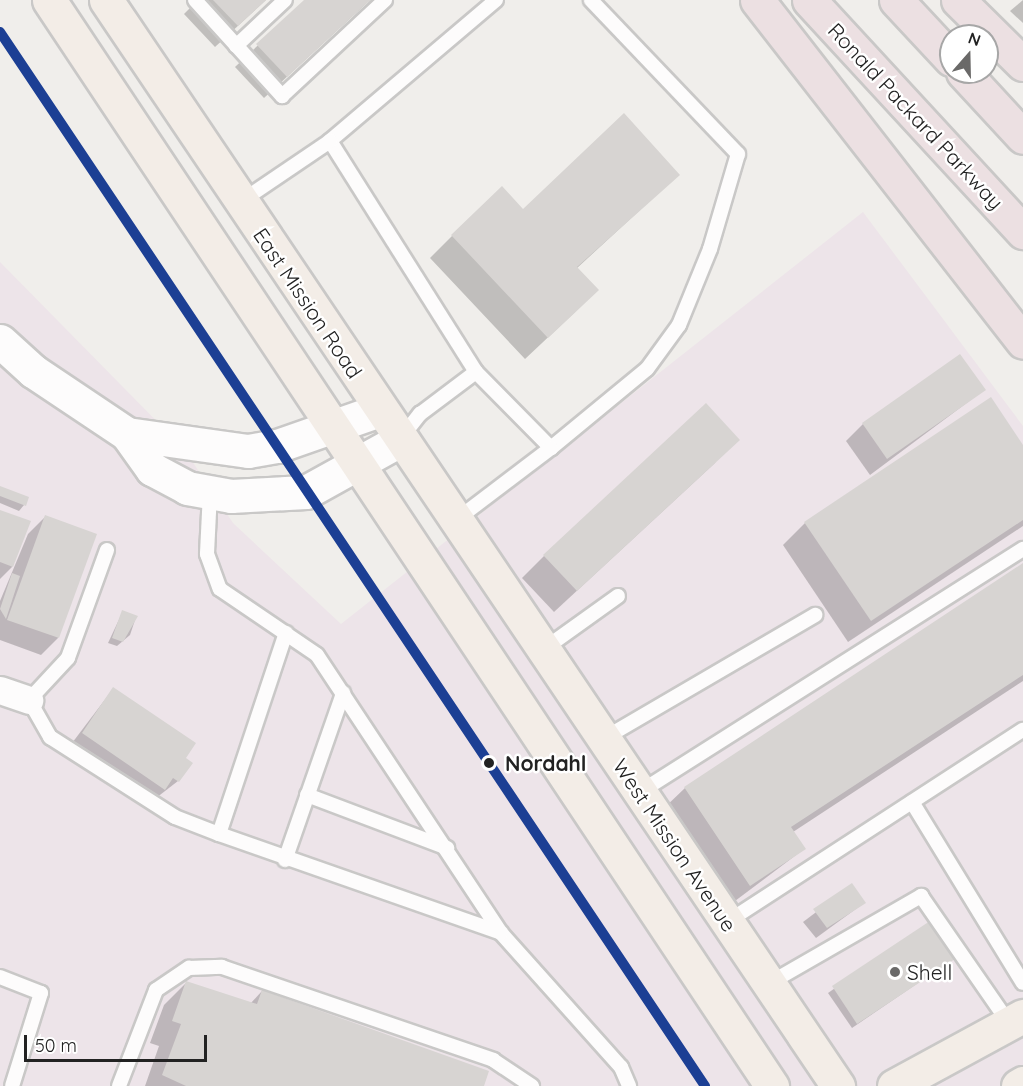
<!DOCTYPE html>
<style>
body{margin:0}
#map{position:relative;width:1023px;height:1086px;overflow:hidden;background:#f0eeeb;font-family:Quicksand,sans-serif}
div>[style]{position:absolute}
[style*='--x']{left:calc(var(--x)*1px);top:calc(var(--y)*1px);width:calc(var(--w)*1px);rotate:calc(var(--a)*1deg)}
.industrial>*{inset:0;background:#ede4e9}
.shadow>*{inset:0;background:#0003}
.building>*{inset:0;background:#d7d4d2}
.roads{filter:drop-shadow(2px 0 #c9c8c7) drop-shadow(-2px 0 #c9c8c7) drop-shadow(0 2px #c9c8c7) drop-shadow(0 -2px #c9c8c7)}
.service>*{height:14px;margin:-7px;padding:0 7px;transform-origin:7px;border-radius:7px;background:#fdfcfc}
.minor>*{height:27px;margin:-13.5px;padding:0 13.5px;transform-origin:13.5px;border-radius:13.5px;background:#fdfcfc}
.tertiary>*{height:33px;margin:-16.5px;padding:0 16.5px;transform-origin:16.5px;border-radius:16.5px;background:#fdfcfc}
.primary>*{height:33px;margin:-16.5px;padding:0 16.5px;transform-origin:16.5px;border-radius:16.5px;background:#f3ede7}
.motorway>*{height:33px;margin:-16.5px;padding:0 16.5px;transform-origin:16.5px;border-radius:16.5px;background:#ece0e2}
.rail-1>*{height:10px;margin:-5px;padding:0 5px;transform-origin:5px;border-radius:5px;background:#1c3f94}
.dots>*{width:16px;height:16px;translate:-50% -50%;box-sizing:border-box;border:3px solid #fff;border-radius:50%}
span{translate:-50% -50%;white-space:nowrap;text-align:center;line-height:1.15;-webkit-text-stroke:5px #fff;paint-order:stroke}
.street-label{font-size:21px;color:#222}
.stop-label{font-size:21px;color:#222;font-weight:700}
.left{translate:0 -50%;text-align:left}
.poi-label{font-size:21px;color:#222}
.north{position:absolute;left:939px;top:24px;width:60px;height:60px;box-sizing:border-box;background:#fff;border:2px solid #a7a7a7;border-radius:50%;rotate:20deg;font-size:16px;font-weight:700;line-height:24px;text-align:center;color:#222}
.north::after{content:'';display:block;margin:auto;width:21px;height:27px;background:#6a6968;clip-path:polygon(50% 0,100% 100%,50% 72%,0 100%)}
.scale{position:absolute;left:24px;top:1035px;width:183px;height:27px;box-sizing:border-box;border:3px solid #222;border-top:0;padding-left:8px;font-size:18px;line-height:21px;white-space:nowrap;color:#222;-webkit-text-stroke:4px #fff;paint-order:stroke}
</style>
<div id="map">
<div class="industrial">
<i style="clip-path:polygon(863px 212px,1023px 426px,1023px 1086px,0 1086px,0 262px,184px 449px,233px 523px,341px 624px)"></i>
</div>
<div class="shadow">
<i style="clip-path:polygon(198px 0,266px 0,215px 47px,184px 14px)"></i>
<i style="clip-path:polygon(306px 0,370px 0,264px 98px,235px 67px)"></i>
<i style="clip-path:polygon(1023px 0,1023px 23px,1010px 11px)"></i>
<i style="clip-path:polygon(678px 175px,576px 269px,575px 312px,525px 359px,430px 258px,452px 236px,523px 211px)"></i>
<i style="clip-path:polygon(984px 390px,870px 475px,846px 441px,863px 424px)"></i>
<i style="clip-path:polygon(1023px 447px,1023px 526px,848px 642px,783px 545px,805px 523px)"></i>
<i style="clip-path:polygon(716px 462px,554px 612px,522px 578px,544px 556px)"></i>
<i style="clip-path:polygon(0 488px,27px 498px,24px 505px,19px 511px,0 503px)"></i>
<i style="clip-path:polygon(0 511px,12px 567px,0 579px)"></i>
<i style="clip-path:polygon(45px 517px,58px 638px,41px 655px,0 640px,0 601px,28px 534px)"></i>
<i style="clip-path:polygon(1023px 564px,1023px 681px,793px 832px,804px 849px,727px 907px,662px 810px,685px 788px)"></i>
<i style="clip-path:polygon(123px 611px,136px 617px,130px 635px,117px 646px,108px 643px)"></i>
<i style="clip-path:polygon(113px 689px,184px 759px,178px 781px,147px 805px,66px 751px)"></i>
<i style="clip-path:polygon(852px 885px,864px 903px,816px 938px,803px 922px)"></i>
<i style="clip-path:polygon(932px 921px,956px 957px,852px 1028px,828px 993px)"></i>
<i style="clip-path:polygon(186px 983px,250px 1004px,262px 991px,483px 1086px,145px 1086px,159px 1046px,150px 1043px,164px 1005px)"></i>
</div>
<div class="building">
<i style="clip-path:polygon(213px 0,266px 0,238px 26px)"></i>
<i style="clip-path:polygon(304px 0,370px 0,287px 77px,256px 44px)"></i>
<i style="clip-path:polygon(624px 113px,680px 175px,577px 267px,599px 290px,548px 338px,451px 235px,502px 186px,523px 209px)"></i>
<i style="clip-path:polygon(960px 354px,986px 390px,887px 459px,862px 423px)"></i>
<i style="clip-path:polygon(991px 397px,1023px 445px,1023px 520px,871px 621px,804px 522px)"></i>
<i style="clip-path:polygon(706px 403px,740px 440px,577px 591px,543px 555px)"></i>
<i style="clip-path:polygon(0 486px,29px 497px,26px 506px,0 496px)"></i>
<i style="clip-path:polygon(0 510px,31px 521px,13px 567px,0 562px)"></i>
<i style="clip-path:polygon(45px 515px,97px 534px,59px 638px,7px 620px)"></i>
<i style="clip-path:polygon(1023px 563px,1023px 675px,791px 827px,806px 849px,750px 886px,684px 787px)"></i>
<i style="clip-path:polygon(12px 573px,20px 576px,6px 619px,0 609px)"></i>
<i style="clip-path:polygon(122px 610px,138px 616px,123px 642px,112px 638px)"></i>
<i style="clip-path:polygon(113px 687px,196px 743px,186px 758px,193px 763px,179px 782px,173px 778px,165px 790px,82px 733px)"></i>
<i style="clip-path:polygon(852px 883px,866px 903px,827px 928px,813px 909px)"></i>
<i style="clip-path:polygon(933px 919px,958px 957px,857px 1024px,832px 986px)"></i>
<i style="clip-path:polygon(186px 981px,257px 1004px,262px 990px,489px 1071px,484px 1086px,186px 1086px,162px 1075px,181px 1024px,172px 1021px)"></i>
</div>
<div class="roads">
<div class="service">
<i style="--x:195;--y:0;--w:130;--a:47.8"></i>
<i style="--x:282;--y:96;--w:141;--a:-43"></i>
<i style="--x:496;--y:0;--w:218;--a:139.7"></i>
<i style="--x:330;--y:141;--w:273;--a:57.7"></i>
<i style="--x:476;--y:372;--w:107;--a:45.4"></i>
<i style="--x:551;--y:448;--w:124;--a:-39.5"></i>
<i style="--x:647;--y:369;--w:54;--a:-54"></i>
<i style="--x:679;--y:325;--w:82;--a:-67.8"></i>
<i style="--x:710;--y:249;--w:99;--a:-73.6"></i>
<i style="--x:738;--y:154;--w:213;--a:-133.7"></i>
<i style="--x:236;--y:46;--w:67;--a:-43.2"></i>
<i style="--x:240;--y:202;--w:109;--a:-34.1"></i>
<i style="--x:401;--y:438;--w:31;--a:-52"></i>
<i style="--x:420;--y:414;--w:70;--a:-36.9"></i>
<i style="--x:210;--y:492;--w:62;--a:92.8"></i>
<i style="--x:207;--y:554;--w:37;--a:70"></i>
<i style="--x:220;--y:589;--w:117;--a:34.2"></i>
<i style="--x:317;--y:655;--w:333;--a:56.5"></i>
<i style="--x:501;--y:933;--w:180;--a:48.2"></i>
<i style="--x:621;--y:1067;--w:21;--a:67"></i>
<i style="--x:456;--y:520;--w:119;--a:-37.2"></i>
<i style="--x:107;--y:550;--w:115;--a:109.9"></i>
<i style="--x:68;--y:658;--w:57;--a:132.9"></i>
<i style="--x:29;--y:700;--w:43;--a:60.4"></i>
<i style="--x:50;--y:737;--w:148;--a:32.6"></i>
<i style="--x:175;--y:817;--w:47;--a:21.1"></i>
<i style="--x:219;--y:834;--w:212;--a:-71.6"></i>
<i style="--x:544;--y:649;--w:91;--a:-35.6"></i>
<i style="--x:603;--y:739;--w:246;--a:-30.3"></i>
<i style="--x:640;--y:792;--w:454;--a:-32.4"></i>
<i style="--x:307;--y:795;--w:150;--a:20.7"></i>
<i style="--x:912;--y:802;--w:212;--a:58.5"></i>
<i style="--x:219;--y:834;--w:299;--a:19.3"></i>
<i style="--x:285;--y:860;--w:177;--a:-70.8"></i>
<i style="--x:727;--y:922;--w:353;--a:-33"></i>
<i style="--x:0;--y:977;--w:44;--a:21.3"></i>
<i style="--x:41;--y:993;--w:97;--a:107.3"></i>
<i style="--x:768;--y:984;--w:177;--a:-29.9"></i>
<i style="--x:921;--y:896;--w:155;--a:55.3"></i>
<i style="--x:119;--y:1086;--w:103;--a:-68.9"></i>
<i style="--x:156;--y:990;--w:40;--a:-34"></i>
<i style="--x:189;--y:968;--w:33;--a:-2"></i>
<i style="--x:222;--y:967;--w:287;--a:18.9"></i>
<i style="--x:493;--y:1060;--w:47;--a:33.7"></i>
</div>
<div class="minor">
<i style="--x:0;--y:690;--w:31;--a:19"></i>
</div>
<div class="tertiary">
<i style="--x:0;--y:341;--w:45;--a:42.3"></i>
<i style="--x:33;--y:371;--w:113;--a:33.8"></i>
<i style="--x:127;--y:434;--w:43;--a:54.5"></i>
<i style="--x:152;--y:469;--w:40;--a:28"></i>
<i style="--x:187;--y:488;--w:45;--a:10.3"></i>
<i style="--x:231;--y:496;--w:75;--a:-3.1"></i>
<i style="--x:306;--y:492;--w:105;--a:-29"></i>
<i style="--x:127;--y:434;--w:122;--a:8"></i>
<i style="--x:248;--y:451;--w:29;--a:-10"></i>
<i style="--x:277;--y:446;--w:109;--a:-19.3"></i>
</div>
<div class="primary">
<i style="--x:49;--y:0;--w:1305;--a:56.35"></i>
<i style="--x:106;--y:0;--w:1310;--a:56.02"></i>
<i style="--x:894;--y:1086;--w:147;--a:-28.5"></i>
<i style="--x:1018;--y:1086;--w:6;--a:-31"></i>
</div>
<div class="motorway">
<i style="--x:757;--y:0;--w:433;--a:52.1"></i>
<i style="--x:809;--y:0;--w:316;--a:47.3"></i>
<i style="--x:896;--y:0;--w:81;--a:47"></i>
<i style="--x:958;--y:0;--w:91;--a:44.6"></i>
<i style="--x:963;--y:72;--w:88;--a:47.3"></i>
</div>
</div>
<div class="rail-1">
<i style="--x:0;--y:32;--w:1268;--a:56.22"></i>
</div>
<div class="dots">
<i style="left:489px;top:763px;background:#222"></i>
<i style="left:895px;top:972px;background:#6a6968"></i>
</div>
<div class="street-label">
<span style="left:916px;top:116px;rotate:47deg">Ronald Packard Parkway</span>
<span style="left:308px;top:303px;rotate:56deg">East Mission Road</span>
<span style="left:675px;top:845px;rotate:56deg">West Mission Avenue</span>
</div>
<div class="stop-label">
<span class="left" style="left:505px;top:763px">Nordahl</span>
</div>
<div class="poi-label">
<span class="left" style="left:907px;top:972px">Shell</span>
</div>
<div class="north">N</div>
<div class="scale">50 m</div>
</div>
